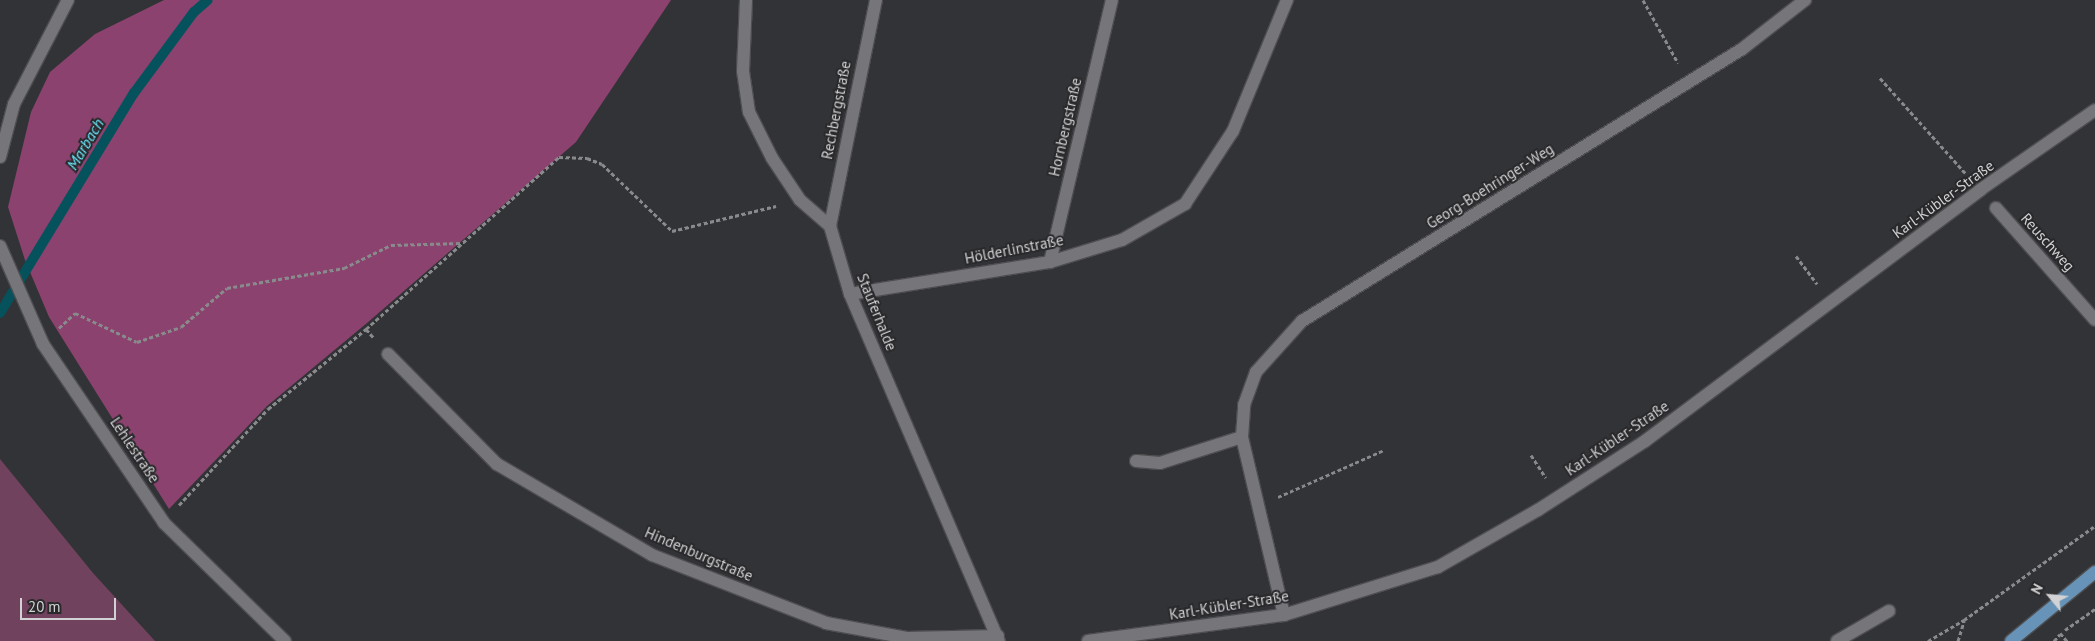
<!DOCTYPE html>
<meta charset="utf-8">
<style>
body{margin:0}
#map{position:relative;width:2095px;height:641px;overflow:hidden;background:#323336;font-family:"PT Sans",sans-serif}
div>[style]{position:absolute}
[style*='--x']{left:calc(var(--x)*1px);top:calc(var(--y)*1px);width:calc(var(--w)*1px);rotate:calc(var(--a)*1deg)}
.green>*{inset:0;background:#71425d}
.forest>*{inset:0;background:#8b426e}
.stream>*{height:10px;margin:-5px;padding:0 5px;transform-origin:5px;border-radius:5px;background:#06525c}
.path>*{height:3px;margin-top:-1.5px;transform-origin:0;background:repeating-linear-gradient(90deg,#898a8c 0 4px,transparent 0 6.5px)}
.roads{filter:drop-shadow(1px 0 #4e4e51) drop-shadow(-1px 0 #4e4e51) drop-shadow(0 1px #4e4e51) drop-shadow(0 -1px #4e4e51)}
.service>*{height:12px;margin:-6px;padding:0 6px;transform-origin:6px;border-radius:6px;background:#76767a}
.minor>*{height:12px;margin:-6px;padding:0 6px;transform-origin:6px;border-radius:6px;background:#76767a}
.primary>*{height:12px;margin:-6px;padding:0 6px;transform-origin:6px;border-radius:6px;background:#6693b7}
span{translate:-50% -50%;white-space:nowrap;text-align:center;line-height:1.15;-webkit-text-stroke:4px #29292c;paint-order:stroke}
.street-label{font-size:15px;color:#d2d2d4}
.water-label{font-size:16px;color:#6be7fd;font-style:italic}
.north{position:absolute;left:2025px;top:571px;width:50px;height:50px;-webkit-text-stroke:4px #29292c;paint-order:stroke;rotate:298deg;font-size:14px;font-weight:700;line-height:20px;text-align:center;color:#d2d2d4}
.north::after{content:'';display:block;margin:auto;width:18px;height:22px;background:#d2d2d4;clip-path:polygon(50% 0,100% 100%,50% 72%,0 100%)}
.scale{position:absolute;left:20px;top:598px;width:96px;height:22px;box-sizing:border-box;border:2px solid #d2d2d4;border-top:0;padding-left:6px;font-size:15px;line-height:18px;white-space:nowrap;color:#d2d2d4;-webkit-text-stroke:4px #29292c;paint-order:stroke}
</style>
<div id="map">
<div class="green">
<i style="clip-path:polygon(0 459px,93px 573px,155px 641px,0 641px)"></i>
</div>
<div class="forest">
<i style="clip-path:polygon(164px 0,671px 0,576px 142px,367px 323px,267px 406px,169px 509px,49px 317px,25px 260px,8px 207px,31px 112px,50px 72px,95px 34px)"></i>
</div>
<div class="stream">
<i style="--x:0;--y:313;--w:258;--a:-58.7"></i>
<i style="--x:134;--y:93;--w:101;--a:-53.5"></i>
<i style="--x:194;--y:12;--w:18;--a:-41"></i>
</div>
<div class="path">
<i style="--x:1643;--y:0;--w:72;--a:60.9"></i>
<i style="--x:1880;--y:78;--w:129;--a:48.1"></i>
<i style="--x:1796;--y:256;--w:35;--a:53"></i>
<i style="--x:59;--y:328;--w:22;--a:-43"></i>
<i style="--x:75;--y:313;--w:68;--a:25.1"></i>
<i style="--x:137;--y:342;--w:46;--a:-18.8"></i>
<i style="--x:181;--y:327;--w:60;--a:-40.3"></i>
<i style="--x:227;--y:288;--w:119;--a:-9.7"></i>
<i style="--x:344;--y:268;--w:52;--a:-26.1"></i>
<i style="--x:391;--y:245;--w:71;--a:-1.6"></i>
<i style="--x:366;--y:329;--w:11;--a:49"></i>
<i style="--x:1531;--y:455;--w:27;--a:57"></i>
<i style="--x:1278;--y:497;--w:116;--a:-23.9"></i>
<i style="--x:179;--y:505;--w:131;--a:-47.2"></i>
<i style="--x:268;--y:409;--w:127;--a:-39.2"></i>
<i style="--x:366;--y:329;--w:259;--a:-41.7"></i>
<i style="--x:559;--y:157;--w:28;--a:2"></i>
<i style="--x:587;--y:158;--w:16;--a:22"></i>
<i style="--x:602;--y:164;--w:97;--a:43.7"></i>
<i style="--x:672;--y:231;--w:107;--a:-13.5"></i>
<i style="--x:2065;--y:630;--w:37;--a:-35"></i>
<i style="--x:2060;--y:633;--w:11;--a:49"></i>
<i style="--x:1928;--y:641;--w:42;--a:-30.3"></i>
<i style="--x:1964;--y:620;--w:161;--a:-35.7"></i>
<i style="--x:1958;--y:641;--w:21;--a:-73"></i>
<i style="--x:2054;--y:641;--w:9;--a:-49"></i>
</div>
<div class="roads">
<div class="service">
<i style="--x:1996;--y:208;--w:149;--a:48.5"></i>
</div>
<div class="minor">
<i style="--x:746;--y:0;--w:71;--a:92.4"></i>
<i style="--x:743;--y:71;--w:41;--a:81.7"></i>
<i style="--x:749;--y:112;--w:51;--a:63.4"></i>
<i style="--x:772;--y:158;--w:50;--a:56.3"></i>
<i style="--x:800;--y:200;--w:40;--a:41"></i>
<i style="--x:830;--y:226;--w:71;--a:73.6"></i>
<i style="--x:850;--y:294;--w:378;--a:66.8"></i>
<i style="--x:0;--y:157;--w:55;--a:-75.2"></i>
<i style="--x:14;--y:104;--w:117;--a:-62.6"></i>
<i style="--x:830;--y:226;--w:231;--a:-78.5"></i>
<i style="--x:0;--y:246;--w:107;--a:66.3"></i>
<i style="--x:43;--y:344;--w:216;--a:55.9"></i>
<i style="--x:164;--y:523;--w:169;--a:44.3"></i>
<i style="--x:1050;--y:262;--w:269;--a:-76.7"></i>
<i style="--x:850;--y:294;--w:203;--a:-9.1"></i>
<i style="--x:1050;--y:262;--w:75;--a:-17"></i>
<i style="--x:1122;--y:240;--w:73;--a:-29.7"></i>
<i style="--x:1185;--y:204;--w:87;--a:-56.7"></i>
<i style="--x:1233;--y:131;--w:142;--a:-67.6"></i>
<i style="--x:388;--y:354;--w:155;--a:45.3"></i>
<i style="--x:497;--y:464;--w:180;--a:30.4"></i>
<i style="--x:652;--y:555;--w:187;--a:21.3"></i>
<i style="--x:826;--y:623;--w:82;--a:10.5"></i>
<i style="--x:907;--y:638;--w:91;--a:-1.3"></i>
<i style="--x:1136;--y:461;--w:24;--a:5"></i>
<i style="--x:1160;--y:463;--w:86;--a:-17.6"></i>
<i style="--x:1284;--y:615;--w:183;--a:-103.3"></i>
<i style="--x:1242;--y:437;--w:32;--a:-86"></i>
<i style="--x:1244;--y:405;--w:35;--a:-70"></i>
<i style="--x:1256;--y:372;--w:69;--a:-48"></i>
<i style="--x:1302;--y:321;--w:517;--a:-31.72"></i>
<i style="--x:1742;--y:49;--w:80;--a:-37.9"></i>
<i style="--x:1088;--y:641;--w:198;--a:-7.6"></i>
<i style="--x:1284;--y:615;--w:161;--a:-17.3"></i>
<i style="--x:1438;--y:567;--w:115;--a:-29.7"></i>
<i style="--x:1538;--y:510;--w:127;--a:-32.8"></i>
<i style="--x:1645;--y:441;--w:419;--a:-36.8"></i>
<i style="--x:1980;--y:190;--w:140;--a:-34.8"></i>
<i style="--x:1837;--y:641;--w:60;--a:-30"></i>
</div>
<div class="primary">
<i style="--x:2011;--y:641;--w:109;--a:-39.4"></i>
</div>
</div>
<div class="street-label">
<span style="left:836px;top:110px;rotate:-79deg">Rechbergstraße</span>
<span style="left:1065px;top:127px;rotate:-77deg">Hornbergstraße</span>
<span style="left:1490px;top:186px;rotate:-32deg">Georg-Boehringer-Weg</span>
<span style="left:1943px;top:199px;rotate:-36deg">Karl-Kübler-Straße</span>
<span style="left:2048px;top:242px;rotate:48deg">Reuschweg</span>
<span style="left:1014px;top:249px;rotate:-11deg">Hölderlinstraße</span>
<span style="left:877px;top:312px;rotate:68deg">Stauferhalde</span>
<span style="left:1617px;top:438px;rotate:-34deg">Karl-Kübler-Straße</span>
<span style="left:135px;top:450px;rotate:56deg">Lehlestraße</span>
<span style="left:699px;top:554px;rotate:23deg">Hindenburgstraße</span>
<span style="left:1229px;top:605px;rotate:-9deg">Karl-Kübler-Straße</span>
</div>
<div class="water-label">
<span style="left:85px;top:144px;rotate:-59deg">Marbach</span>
</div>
<div class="north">N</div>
<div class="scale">20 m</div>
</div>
